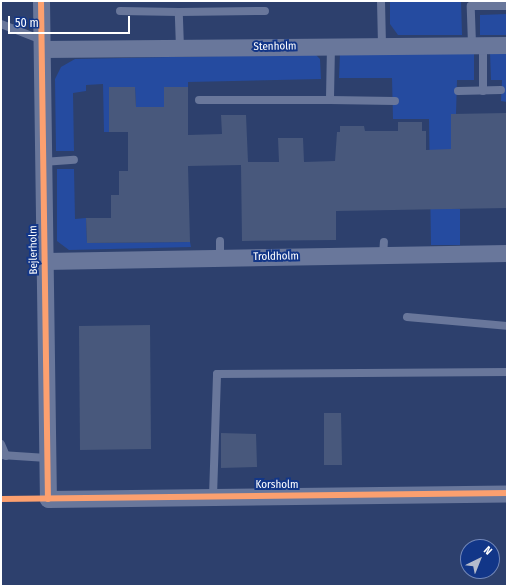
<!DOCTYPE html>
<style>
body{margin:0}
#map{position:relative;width:508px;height:587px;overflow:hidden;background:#2d406d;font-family:"Fira Sans Condensed",sans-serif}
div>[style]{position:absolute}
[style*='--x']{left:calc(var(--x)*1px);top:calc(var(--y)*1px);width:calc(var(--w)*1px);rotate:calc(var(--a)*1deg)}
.green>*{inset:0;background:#254ba0}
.building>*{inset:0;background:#48587c}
.service>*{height:8px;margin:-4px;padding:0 4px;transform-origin:4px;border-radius:4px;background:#69779b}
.minor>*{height:17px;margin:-8.5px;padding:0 8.5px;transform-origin:8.5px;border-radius:8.5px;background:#69779b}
.cycleway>*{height:6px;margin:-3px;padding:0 3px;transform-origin:3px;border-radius:3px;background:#fca06f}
span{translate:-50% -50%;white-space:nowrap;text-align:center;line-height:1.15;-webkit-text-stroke:4px #123688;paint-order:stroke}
.street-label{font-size:11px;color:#fff}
.frame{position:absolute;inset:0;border:2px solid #fff;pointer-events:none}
.north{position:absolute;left:460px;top:539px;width:40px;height:40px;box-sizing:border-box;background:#123688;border:1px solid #7186b8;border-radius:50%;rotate:43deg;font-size:11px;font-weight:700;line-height:16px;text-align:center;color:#fff}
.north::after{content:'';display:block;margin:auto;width:14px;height:18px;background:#b6bccc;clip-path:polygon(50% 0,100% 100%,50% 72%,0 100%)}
.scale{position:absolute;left:8px;top:16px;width:122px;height:18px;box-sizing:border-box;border:2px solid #fff;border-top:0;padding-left:5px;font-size:12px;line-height:14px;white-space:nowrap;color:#fff;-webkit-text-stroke:3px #123688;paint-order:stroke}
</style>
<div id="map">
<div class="green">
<i style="clip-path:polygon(390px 1px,461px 1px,462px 35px,398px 35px,390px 24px)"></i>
<i style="clip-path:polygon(507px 14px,507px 35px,480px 35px,480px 15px)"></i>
<i style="clip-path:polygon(474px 52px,474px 80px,457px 80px,456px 114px,451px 114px,452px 208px,460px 209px,460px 245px,431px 245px,429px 119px,393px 119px,392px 78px,339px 78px,340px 54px)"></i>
<i style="clip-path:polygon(490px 52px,507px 52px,507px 102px,501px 101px,502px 80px,491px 80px)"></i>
<i style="clip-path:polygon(315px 54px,320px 59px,321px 79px,188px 82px,188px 87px,164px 87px,164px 107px,136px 107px,135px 87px,109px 87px,109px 132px,104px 132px,103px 84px,86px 85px,86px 91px,73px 93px,74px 151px,56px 151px,55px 79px,61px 67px,75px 59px)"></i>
<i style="clip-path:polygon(57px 169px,74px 169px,75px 219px,86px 218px,87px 243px,190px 242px,191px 247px,69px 250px,57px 241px)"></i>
</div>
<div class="building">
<i style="clip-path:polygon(109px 87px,135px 87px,136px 107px,164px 107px,164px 87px,188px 87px,188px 135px,222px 134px,221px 115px,246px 115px,248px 162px,279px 162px,278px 138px,303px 138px,304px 162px,335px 161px,337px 132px,340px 132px,340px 126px,364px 126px,365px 131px,398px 131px,398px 122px,422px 122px,422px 131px,426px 131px,426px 150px,451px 149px,451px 114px,507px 113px,507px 208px,336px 211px,336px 240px,242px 241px,241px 165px,188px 166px,190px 242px,87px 243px,86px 218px,111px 218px,111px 195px,119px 195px,119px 171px,128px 171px,128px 132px,109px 132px)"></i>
<i style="clip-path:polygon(150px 325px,151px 449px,80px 450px,79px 326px)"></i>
<i style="clip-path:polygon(324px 413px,341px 413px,342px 465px,324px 465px)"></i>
<i style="clip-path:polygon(221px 433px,256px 434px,257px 467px,221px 468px)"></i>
</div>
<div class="service">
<i style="--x:381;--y:1;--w:45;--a:88.7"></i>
<i style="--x:120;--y:11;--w:59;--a:1"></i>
<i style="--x:1;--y:24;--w:44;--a:21.3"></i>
<i style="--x:472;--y:44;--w:38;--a:-92"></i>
<i style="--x:471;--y:6;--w:36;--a:0"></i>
<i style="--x:331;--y:46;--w:54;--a:91.1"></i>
<i style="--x:330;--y:100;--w:65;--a:0.9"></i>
<i style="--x:180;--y:48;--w:36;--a:-92"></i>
<i style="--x:179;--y:12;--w:86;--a:-0.7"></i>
<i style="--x:458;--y:91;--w:43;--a:-1.3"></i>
<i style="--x:483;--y:91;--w:47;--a:-90"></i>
<i style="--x:199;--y:100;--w:131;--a:0"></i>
<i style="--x:43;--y:162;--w:31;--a:-4"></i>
<i style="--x:383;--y:255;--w:13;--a:-86"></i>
<i style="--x:220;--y:258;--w:17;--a:-90"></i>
<i style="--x:407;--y:317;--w:100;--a:5.1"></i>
<i style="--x:1;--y:444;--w:13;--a:67"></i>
<i style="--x:1;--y:455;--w:46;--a:3.7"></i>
<i style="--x:213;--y:496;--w:122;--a:-88.1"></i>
<i style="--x:217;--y:374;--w:290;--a:-0.4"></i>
</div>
<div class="minor">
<i style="--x:41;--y:1;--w:498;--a:89.2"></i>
<i style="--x:48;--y:499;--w:459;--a:-0.7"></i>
<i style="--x:42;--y:49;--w:465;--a:-0.5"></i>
<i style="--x:45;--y:261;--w:462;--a:-1"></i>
</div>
<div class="cycleway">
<i style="--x:41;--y:1;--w:498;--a:89.2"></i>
<i style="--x:1;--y:499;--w:506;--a:-0.68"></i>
</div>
<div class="street-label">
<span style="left:275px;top:47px;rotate:-1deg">Stenholm</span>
<span style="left:34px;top:250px;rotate:-91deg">Bejlerholm</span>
<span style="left:276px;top:257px;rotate:-1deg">Troldholm</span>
<span style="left:277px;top:485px">Korsholm</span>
</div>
<div class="frame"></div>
<div class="north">N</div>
<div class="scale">50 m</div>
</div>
